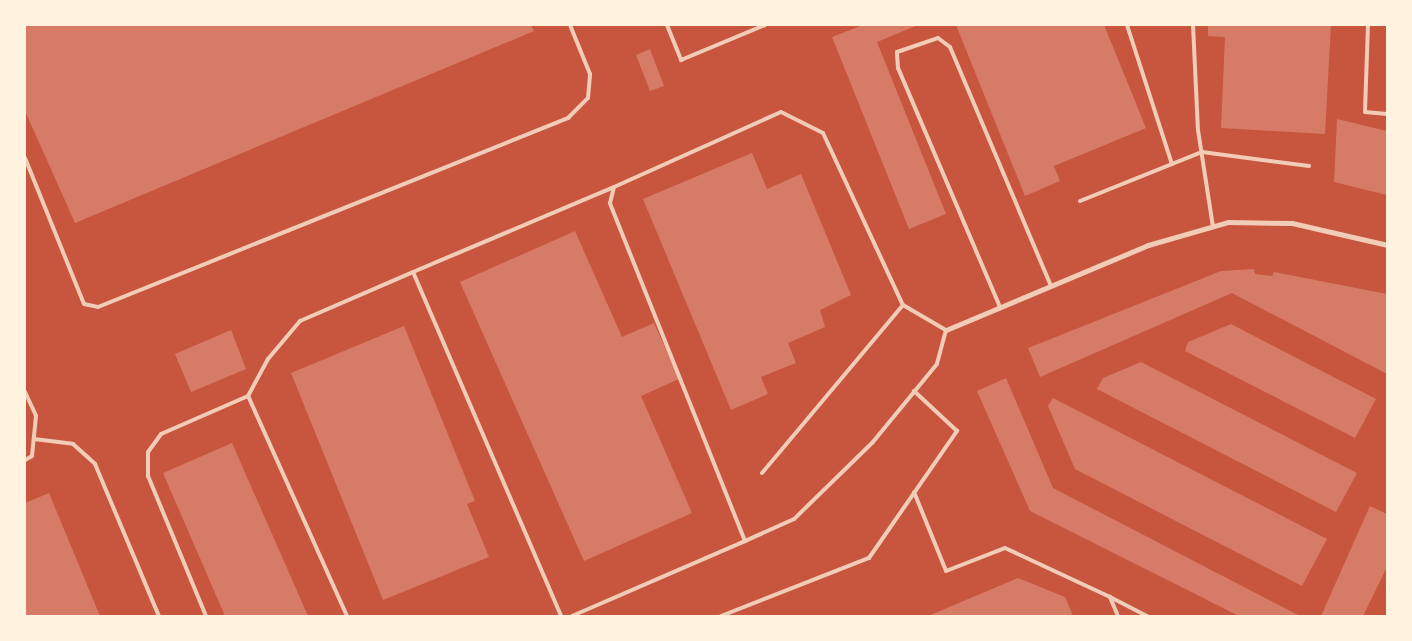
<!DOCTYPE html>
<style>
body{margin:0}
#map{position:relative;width:1412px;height:641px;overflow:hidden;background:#c8553d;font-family:"Archivo Narrow",sans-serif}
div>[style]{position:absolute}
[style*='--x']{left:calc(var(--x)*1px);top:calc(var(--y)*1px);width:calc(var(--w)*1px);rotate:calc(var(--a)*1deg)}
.building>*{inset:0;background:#d67c66}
.service>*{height:4px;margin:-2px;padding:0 2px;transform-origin:2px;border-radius:2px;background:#f1ccb7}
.minor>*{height:5px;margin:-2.5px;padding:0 2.5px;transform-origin:2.5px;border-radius:2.5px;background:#f1ccb7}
span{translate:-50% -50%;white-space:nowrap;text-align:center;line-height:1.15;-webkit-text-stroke:4px #fff3e0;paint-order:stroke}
.frame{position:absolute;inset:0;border:26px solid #fff3e0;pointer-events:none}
</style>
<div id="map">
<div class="building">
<i style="clip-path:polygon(25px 25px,531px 25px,534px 31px,75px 223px,25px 111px)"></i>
<i style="clip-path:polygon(863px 25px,918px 25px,877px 42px,946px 214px,909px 229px,832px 37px)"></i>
<i style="clip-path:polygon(956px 25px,1104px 25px,1146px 128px,1054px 166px,1060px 181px,1025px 196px)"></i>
<i style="clip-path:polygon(1208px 25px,1331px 25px,1325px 134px,1221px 128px,1225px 37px,1208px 36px)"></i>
<i style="clip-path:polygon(650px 49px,664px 86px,650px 91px,636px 55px)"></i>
<i style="clip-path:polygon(1337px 119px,1387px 131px,1387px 195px,1334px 182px)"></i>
<i style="clip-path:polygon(752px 153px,767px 189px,801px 174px,851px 295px,820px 310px,825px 327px,788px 343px,796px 363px,761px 377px,768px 394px,731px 410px,643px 199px)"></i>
<i style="clip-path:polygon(575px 231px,622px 337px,654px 323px,679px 379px,641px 396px,692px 513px,584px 561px,460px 282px)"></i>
<i style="clip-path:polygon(1254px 269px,1255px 274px,1272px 276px,1274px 272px,1387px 294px,1387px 374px,1232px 293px,1040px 377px,1028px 348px,1221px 271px)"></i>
<i style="clip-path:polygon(1231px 324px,1376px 399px,1355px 438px,1185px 351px,1188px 342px)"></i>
<i style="clip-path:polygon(404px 326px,475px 501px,467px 504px,489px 557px,383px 600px,291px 373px)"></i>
<i style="clip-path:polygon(231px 330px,246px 369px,191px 392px,175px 354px)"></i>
<i style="clip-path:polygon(1141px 362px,1357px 473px,1336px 512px,1097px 389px,1103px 378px)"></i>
<i style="clip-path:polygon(1006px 378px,1053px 488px,1300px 616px,1239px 616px,1030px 511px,977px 391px)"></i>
<i style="clip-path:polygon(1053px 398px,1327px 539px,1302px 586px,1075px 469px,1048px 406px)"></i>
<i style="clip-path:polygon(232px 443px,308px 616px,225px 616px,163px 473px)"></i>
<i style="clip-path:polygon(49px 493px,100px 616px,25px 616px,25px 503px)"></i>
<i style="clip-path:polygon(1370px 506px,1387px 514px,1387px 567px,1363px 616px,1321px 616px)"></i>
<i style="clip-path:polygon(1018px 578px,1065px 597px,1073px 616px,928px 616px)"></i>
</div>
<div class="service">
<i style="--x:667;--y:25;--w:38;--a:68"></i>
<i style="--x:681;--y:60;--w:91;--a:-22.6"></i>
<i style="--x:1127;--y:25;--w:146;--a:72.1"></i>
<i style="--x:1193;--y:25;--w:105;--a:87.3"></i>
<i style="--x:1198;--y:130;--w:98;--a:81.2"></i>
<i style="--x:1368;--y:25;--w:87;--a:92"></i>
<i style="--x:1365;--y:112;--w:22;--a:5"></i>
<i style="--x:781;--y:112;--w:47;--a:26.6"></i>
<i style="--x:823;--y:133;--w:190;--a:65.1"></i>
<i style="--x:903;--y:305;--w:50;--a:30.2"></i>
<i style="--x:946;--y:330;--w:35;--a:105"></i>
<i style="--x:937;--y:364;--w:101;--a:129.4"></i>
<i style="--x:873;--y:442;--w:110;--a:135.7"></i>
<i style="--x:794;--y:519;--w:54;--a:155.8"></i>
<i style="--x:745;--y:541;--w:364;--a:-111.8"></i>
<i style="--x:610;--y:203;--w:16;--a:-76"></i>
<i style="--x:614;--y:187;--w:183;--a:-24.2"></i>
<i style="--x:25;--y:158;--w:157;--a:68"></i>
<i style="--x:84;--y:304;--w:14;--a:12"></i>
<i style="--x:98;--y:307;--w:507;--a:-21.91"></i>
<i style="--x:568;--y:118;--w:28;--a:-45"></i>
<i style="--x:588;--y:98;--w:24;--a:-85"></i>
<i style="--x:590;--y:74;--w:53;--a:-112.2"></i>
<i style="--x:1080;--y:201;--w:131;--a:-21.9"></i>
<i style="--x:1202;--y:152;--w:108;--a:7.5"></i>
<i style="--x:413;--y:272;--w:218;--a:-22.9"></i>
<i style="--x:1000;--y:307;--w:260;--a:-113.1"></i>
<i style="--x:898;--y:68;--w:16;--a:-94"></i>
<i style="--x:897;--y:52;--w:43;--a:-18.9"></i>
<i style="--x:938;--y:38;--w:15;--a:37"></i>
<i style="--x:950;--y:47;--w:259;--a:67.1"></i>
<i style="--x:25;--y:392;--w:26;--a:65"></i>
<i style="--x:36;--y:416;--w:40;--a:95.7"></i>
<i style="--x:32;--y:456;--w:8;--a:150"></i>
<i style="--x:34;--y:439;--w:39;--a:7"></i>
<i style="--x:73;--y:444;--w:30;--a:42"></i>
<i style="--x:95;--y:464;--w:165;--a:67.2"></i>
<i style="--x:762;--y:473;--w:219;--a:-50"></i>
<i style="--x:914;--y:492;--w:85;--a:67.9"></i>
<i style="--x:946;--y:571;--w:63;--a:-21.3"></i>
<i style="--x:1005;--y:548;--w:116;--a:25"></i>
<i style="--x:206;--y:616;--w:152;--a:-112.5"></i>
<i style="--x:148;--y:476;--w:24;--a:-90"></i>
<i style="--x:148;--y:452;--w:22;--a:-54"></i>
<i style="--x:161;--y:434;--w:95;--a:-23.6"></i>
<i style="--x:347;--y:616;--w:241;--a:-114.2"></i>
<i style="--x:248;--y:396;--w:42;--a:-61.6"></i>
<i style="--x:268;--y:359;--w:50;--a:-49.9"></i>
<i style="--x:300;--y:321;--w:123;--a:-23.4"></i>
<i style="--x:413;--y:272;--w:374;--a:66.7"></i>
<i style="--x:572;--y:616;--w:189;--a:-23.4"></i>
<i style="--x:721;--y:616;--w:159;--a:-21.4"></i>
<i style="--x:869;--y:558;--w:155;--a:-55.3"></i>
<i style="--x:957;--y:431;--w:59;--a:-137.1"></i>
<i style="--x:1118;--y:616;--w:21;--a:-113"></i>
<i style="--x:1110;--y:597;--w:42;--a:27.2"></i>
</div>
<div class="minor">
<i style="--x:946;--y:330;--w:219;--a:-22.8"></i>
<i style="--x:1148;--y:245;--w:83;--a:-16"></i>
<i style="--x:1228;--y:222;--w:64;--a:0.9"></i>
<i style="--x:1292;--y:223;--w:98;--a:13"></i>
</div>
<div class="frame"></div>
</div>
